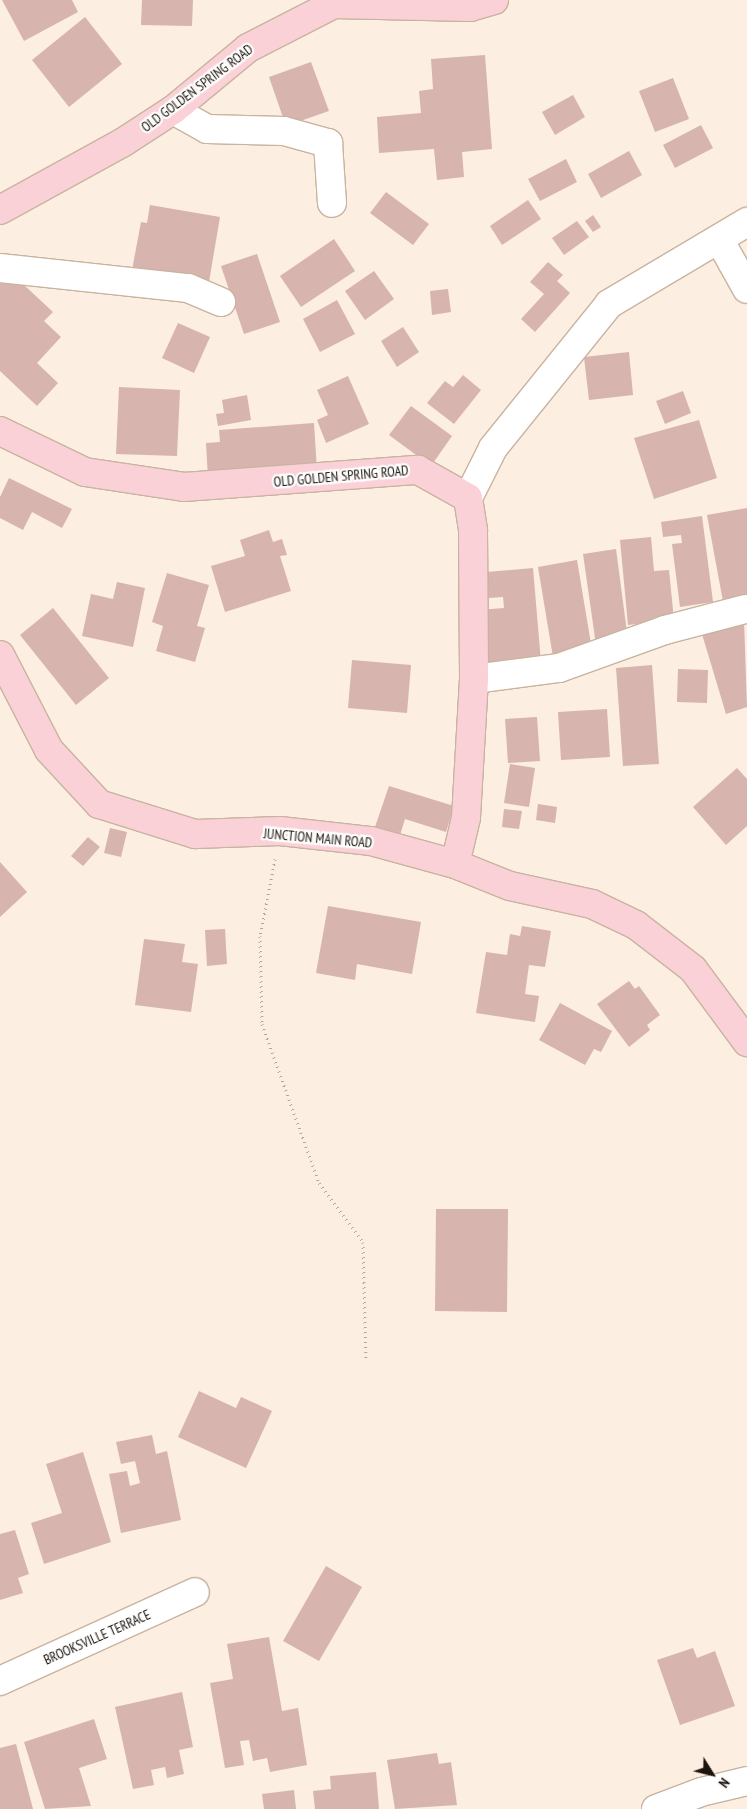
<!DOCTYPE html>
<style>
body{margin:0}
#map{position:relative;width:747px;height:1809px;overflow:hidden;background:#fceee1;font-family:"PT Sans Narrow",sans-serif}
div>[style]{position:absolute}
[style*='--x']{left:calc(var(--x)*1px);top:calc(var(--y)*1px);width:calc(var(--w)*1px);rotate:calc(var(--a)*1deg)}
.building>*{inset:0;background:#d7b4ad}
.path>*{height:3px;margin-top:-1.5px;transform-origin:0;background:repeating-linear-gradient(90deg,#b3a79c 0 1px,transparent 0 5px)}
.roads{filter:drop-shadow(1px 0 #c9b39f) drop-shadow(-1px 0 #c9b39f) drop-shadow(0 1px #c9b39f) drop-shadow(0 -1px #c9b39f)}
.minor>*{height:28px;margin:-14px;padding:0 14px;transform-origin:14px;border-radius:14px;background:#fff}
.major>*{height:28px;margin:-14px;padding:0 14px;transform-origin:14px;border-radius:14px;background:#fbd1d8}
span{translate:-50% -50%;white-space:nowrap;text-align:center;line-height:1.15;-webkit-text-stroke:4.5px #fefefe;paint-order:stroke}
.street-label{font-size:14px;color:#1c140d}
.north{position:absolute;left:687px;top:1749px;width:50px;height:50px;-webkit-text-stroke:4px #fefefe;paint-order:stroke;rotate:126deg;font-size:14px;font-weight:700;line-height:20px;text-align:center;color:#1c140d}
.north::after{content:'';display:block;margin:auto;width:18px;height:22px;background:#1c140d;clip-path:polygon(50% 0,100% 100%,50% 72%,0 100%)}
</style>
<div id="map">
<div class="building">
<i style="clip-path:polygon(2px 0,72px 0,78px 12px,24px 41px)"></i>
<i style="clip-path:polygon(142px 0,193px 0,192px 26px,141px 25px)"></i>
<i style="clip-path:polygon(85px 17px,122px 64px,69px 107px,32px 60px)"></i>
<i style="clip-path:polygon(485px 55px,492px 149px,462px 152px,464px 177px,437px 180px,434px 149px,379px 153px,377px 117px,421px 113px,419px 91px,433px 89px,431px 59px)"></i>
<i style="clip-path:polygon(311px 62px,329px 111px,286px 126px,269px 77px)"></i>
<i style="clip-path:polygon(673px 78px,689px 119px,655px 132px,639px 91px)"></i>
<i style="clip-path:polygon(573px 95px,585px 117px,555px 135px,542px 112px)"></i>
<i style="clip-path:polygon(701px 125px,713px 148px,675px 168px,663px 145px)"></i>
<i style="clip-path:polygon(629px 151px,642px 175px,601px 198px,588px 174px)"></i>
<i style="clip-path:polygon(566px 159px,577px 182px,540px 201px,528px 179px)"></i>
<i style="clip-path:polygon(386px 192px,429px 224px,413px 245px,370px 213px)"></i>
<i style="clip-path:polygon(528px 200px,541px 219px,502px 245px,490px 226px)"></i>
<i style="clip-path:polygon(150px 205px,220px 217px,209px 282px,132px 270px,141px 222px,147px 223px)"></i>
<i style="clip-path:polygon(593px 215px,601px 227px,593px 232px,585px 221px)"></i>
<i style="clip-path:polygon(577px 221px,589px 237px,564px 255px,552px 238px)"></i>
<i style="clip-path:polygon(334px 239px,355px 271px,301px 307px,280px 276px)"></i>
<i style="clip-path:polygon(257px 254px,280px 322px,244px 334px,221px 266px)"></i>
<i style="clip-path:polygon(548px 262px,563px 275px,557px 281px,570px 293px,535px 332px,521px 319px,544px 294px,530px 282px)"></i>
<i style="clip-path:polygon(9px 271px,53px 312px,44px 321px,61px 337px,37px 363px,58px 383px,37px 406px,0 371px,0 280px)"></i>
<i style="clip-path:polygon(374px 271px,394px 299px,365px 320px,345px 291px)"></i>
<i style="clip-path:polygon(448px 289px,451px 312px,432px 315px,430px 291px)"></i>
<i style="clip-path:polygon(337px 300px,355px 334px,320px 352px,303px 319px)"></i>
<i style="clip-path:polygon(178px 323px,210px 337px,194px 373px,162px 358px)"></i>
<i style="clip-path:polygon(403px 327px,419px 352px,397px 367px,381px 341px)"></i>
<i style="clip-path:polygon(629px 352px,633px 395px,589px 400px,584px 357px)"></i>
<i style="clip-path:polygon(463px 375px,481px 390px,454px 424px,427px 403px,445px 381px,453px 387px)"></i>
<i style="clip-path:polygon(348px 376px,369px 424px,326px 443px,317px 420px,328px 415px,317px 390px)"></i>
<i style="clip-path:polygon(119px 387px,180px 390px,177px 456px,116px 454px)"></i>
<i style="clip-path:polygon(683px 391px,691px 413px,665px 424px,656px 401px)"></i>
<i style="clip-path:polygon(247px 395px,251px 420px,218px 426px,216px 414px,224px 413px,222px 400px)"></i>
<i style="clip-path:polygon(411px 406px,452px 436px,431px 466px,389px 435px)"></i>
<i style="clip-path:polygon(699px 420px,717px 478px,654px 499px,634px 438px)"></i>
<i style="clip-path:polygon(314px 423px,317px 471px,208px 479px,206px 443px,220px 442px,219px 430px)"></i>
<i style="clip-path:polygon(9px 478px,72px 509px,62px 528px,32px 512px,23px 530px,0 518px,0 497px)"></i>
<i style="clip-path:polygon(747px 508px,747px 603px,724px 607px,707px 515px)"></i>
<i style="clip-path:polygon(702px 516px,713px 602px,680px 607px,672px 544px,682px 543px,681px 535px,663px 537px,661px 522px)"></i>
<i style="clip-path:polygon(269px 530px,273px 542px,282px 539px,287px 555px,280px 556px,291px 591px,225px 612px,211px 566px,245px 556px,240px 540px)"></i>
<i style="clip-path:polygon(651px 537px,654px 571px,669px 570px,674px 620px,628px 625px,620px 540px)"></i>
<i style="clip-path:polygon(616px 549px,628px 640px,596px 645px,583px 554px)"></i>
<i style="clip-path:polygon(577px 560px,592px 650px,553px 657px,538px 567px)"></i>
<i style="clip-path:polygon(533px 568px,541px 662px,483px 668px,478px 610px,504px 608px,503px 597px,489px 598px,487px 572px)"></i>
<i style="clip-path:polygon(167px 573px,209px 585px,197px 626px,205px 628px,195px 662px,156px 651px,163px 626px,152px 622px)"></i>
<i style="clip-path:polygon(117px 582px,145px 588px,133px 647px,82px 636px,91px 594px,113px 599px)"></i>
<i style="clip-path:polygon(53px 608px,109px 678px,76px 705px,20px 635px)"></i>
<i style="clip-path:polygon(744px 621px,747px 707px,726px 714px,702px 634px)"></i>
<i style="clip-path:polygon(352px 660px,411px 665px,407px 713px,348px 708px)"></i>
<i style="clip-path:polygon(652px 665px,659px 764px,623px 766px,616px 668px)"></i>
<i style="clip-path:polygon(678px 669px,708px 670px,707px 703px,677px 702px)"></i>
<i style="clip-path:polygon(607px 709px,610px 757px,561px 760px,558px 712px)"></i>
<i style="clip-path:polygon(537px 717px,540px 761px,508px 763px,505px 719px)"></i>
<i style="clip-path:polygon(510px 764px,535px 768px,529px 807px,504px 803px)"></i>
<i style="clip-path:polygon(737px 768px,747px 779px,747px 826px,726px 845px,693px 807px)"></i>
<i style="clip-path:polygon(389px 786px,454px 806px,446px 832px,405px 819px,400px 835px,375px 827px)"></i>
<i style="clip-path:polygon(538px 804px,557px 807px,555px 823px,536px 820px)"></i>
<i style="clip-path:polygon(504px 809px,522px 811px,519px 829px,502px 827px)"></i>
<i style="clip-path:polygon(110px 828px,127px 832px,121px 857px,104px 853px)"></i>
<i style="clip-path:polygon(88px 837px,100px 847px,83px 866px,71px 856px)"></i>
<i style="clip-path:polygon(0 862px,27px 892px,0 917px)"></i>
<i style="clip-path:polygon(328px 906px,421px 922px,412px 974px,357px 964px,355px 980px,316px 973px)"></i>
<i style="clip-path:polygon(522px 926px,551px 931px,545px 967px,529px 965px,525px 994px,539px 996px,535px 1022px,476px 1013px,486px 952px,507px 955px,510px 934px,520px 936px)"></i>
<i style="clip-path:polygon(225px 929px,227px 964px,207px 966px,205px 930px)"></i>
<i style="clip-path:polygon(144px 939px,185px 944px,182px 962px,198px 964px,191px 1012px,135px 1005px)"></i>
<i style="clip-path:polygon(629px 981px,635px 989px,639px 986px,660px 1015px,647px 1025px,650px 1030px,629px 1047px,597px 1004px)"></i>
<i style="clip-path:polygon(560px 1003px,612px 1031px,601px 1052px,594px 1049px,585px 1065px,539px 1040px)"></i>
<i style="clip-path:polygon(436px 1209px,508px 1209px,507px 1312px,435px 1311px)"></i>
<i style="clip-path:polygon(199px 1391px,236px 1408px,241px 1397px,272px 1411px,246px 1468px,178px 1437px)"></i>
<i style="clip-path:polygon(152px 1435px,156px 1454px,167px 1451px,181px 1520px,121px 1533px,109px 1474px,127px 1471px,130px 1486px,140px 1483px,135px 1461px,121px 1464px,116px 1442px)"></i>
<i style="clip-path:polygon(83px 1452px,111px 1542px,44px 1564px,31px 1523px,62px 1513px,46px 1464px)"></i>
<i style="clip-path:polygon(15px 1530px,29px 1574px,18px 1578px,23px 1593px,0 1600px,0 1534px)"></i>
<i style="clip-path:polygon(326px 1566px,362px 1587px,319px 1661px,283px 1641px)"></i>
<i style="clip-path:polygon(269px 1637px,282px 1711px,298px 1708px,307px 1765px,270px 1772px,267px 1758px,253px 1761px,249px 1740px,240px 1741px,244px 1765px,225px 1768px,210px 1683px,233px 1679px,227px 1644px)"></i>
<i style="clip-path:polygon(693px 1648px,697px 1658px,715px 1651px,735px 1706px,680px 1725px,657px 1660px)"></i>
<i style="clip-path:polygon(182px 1692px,193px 1747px,179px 1750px,184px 1774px,167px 1778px,165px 1767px,151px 1770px,154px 1785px,133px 1789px,115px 1707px)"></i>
<i style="clip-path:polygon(94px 1719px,107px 1759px,79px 1768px,91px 1806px,45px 1809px,24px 1742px)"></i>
<i style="clip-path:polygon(16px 1744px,33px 1809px,0 1809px,0 1748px)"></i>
<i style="clip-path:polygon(437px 1753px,439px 1764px,451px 1762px,457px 1805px,395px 1809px,387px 1760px)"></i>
<i style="clip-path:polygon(376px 1772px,379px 1809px,315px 1809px,313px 1791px,331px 1789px,330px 1776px)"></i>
<i style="clip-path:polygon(294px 1790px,296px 1809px,264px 1809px,262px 1794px)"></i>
</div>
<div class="path">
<i style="--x:275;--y:859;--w:78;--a:101"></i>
<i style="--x:260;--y:936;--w:88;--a:88.7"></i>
<i style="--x:262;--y:1024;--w:169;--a:70.3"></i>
<i style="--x:319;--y:1183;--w:74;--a:53.3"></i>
<i style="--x:363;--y:1242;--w:119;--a:88.6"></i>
</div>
<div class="roads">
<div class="minor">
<i style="--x:173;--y:110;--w:39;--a:29"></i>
<i style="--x:207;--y:129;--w:77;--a:1.5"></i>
<i style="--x:284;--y:131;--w:46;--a:15.3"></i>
<i style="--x:328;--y:143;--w:60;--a:86.2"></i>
<i style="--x:719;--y:239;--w:57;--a:60.8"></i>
<i style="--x:0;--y:268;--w:189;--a:6.1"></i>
<i style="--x:188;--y:288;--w:36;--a:23"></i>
<i style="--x:468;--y:498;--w:56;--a:-63.4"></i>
<i style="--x:493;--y:448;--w:185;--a:-51.1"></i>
<i style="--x:609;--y:304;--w:161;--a:-30.7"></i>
<i style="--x:474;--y:679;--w:86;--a:-7.4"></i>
<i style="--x:559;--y:668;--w:113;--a:-19.7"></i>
<i style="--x:665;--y:630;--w:83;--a:-14.7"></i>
<i style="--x:0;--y:1681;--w:214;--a:-24.5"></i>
<i style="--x:656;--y:1809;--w:48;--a:-20.7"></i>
<i style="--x:701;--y:1792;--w:47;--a:-13.4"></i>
</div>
<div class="major">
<i style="--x:0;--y:210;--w:139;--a:-28.8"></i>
<i style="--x:122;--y:143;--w:61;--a:-32.9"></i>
<i style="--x:173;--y:110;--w:97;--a:-39.6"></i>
<i style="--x:248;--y:48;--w:97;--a:-27.1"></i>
<i style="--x:334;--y:4;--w:136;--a:1.3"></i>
<i style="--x:470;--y:7;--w:25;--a:-16"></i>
<i style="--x:0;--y:431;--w:94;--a:25.8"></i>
<i style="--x:85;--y:472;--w:100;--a:8.6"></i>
<i style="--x:184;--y:487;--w:235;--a:-4.2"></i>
<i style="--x:418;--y:470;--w:57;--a:29.2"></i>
<i style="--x:468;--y:498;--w:33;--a:81"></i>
<i style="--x:473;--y:531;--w:148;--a:89.6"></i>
<i style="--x:474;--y:679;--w:139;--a:93.3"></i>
<i style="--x:466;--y:818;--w:47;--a:103.4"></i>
<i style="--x:0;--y:655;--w:107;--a:62.7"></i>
<i style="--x:49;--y:750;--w:74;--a:47.2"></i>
<i style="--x:99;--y:804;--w:101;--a:17.4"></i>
<i style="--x:195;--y:834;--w:85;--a:-2"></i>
<i style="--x:280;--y:831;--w:92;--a:6.3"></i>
<i style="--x:371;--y:841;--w:87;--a:15.3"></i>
<i style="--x:455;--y:864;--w:59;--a:21.8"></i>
<i style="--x:510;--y:886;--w:84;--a:12.4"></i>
<i style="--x:592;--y:904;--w:49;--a:25.5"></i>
<i style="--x:636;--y:925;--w:72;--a:37.7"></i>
<i style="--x:693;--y:969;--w:91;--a:53.5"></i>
</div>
</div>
<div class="street-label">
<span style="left:197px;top:88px;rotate:-37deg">OLD GOLDEN SPRING ROAD</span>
<span style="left:341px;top:476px;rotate:-5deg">OLD GOLDEN SPRING ROAD</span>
<span style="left:318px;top:838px;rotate:5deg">JUNCTION MAIN ROAD</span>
<span style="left:97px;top:1637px;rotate:-24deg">BROOKSVILLE TERRACE</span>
</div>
<div class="north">N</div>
</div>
